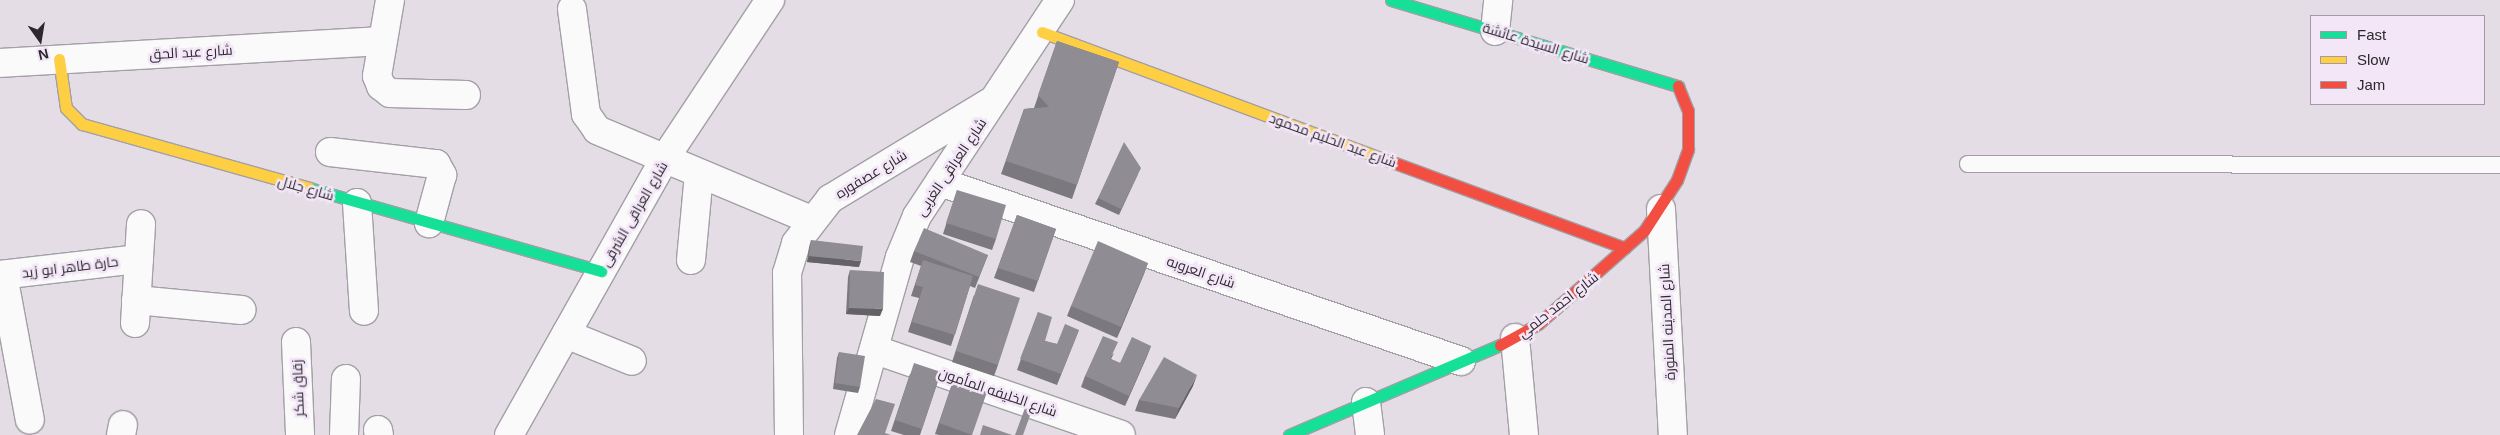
<!DOCTYPE html>
<meta charset="utf-8">
<style>
body{margin:0}
#map{position:relative;width:2500px;height:435px;overflow:hidden;background:#e4dde6;font-family:Helvetica,Cairo,sans-serif}
div>[style]{position:absolute}
[style*='--x']{left:calc(var(--x)*1px);top:calc(var(--y)*1px);width:calc(var(--w)*1px);rotate:calc(var(--a)*1deg)}
.roads{filter:drop-shadow(1px 0 #a49fa6) drop-shadow(-1px 0 #a49fa6) drop-shadow(0 1px #a49fa6) drop-shadow(0 -1px #a49fa6)}
.lane>*{height:16px;margin:-8px;padding:0 8px;transform-origin:8px;border-radius:8px;background:#fbfafb}
.street>*{height:28px;margin:-14px;padding:0 14px;transform-origin:14px;border-radius:14px;background:#fbfafb}
.fast>*{height:11px;margin:-5.5px;padding:0 5.5px;transform-origin:5.5px;border-radius:5.5px;background:#16e098}
.slow>*{height:11px;margin:-5.5px;padding:0 5.5px;transform-origin:5.5px;border-radius:5.5px;background:#ffcf43}
.jam>*{height:11px;margin:-5.5px;padding:0 5.5px;transform-origin:5.5px;border-radius:5.5px;background:#f24e42}
.wall>*{inset:0;background:#7b787e}
.shaded-wall>*{inset:0;background:#646267}
.building>*{inset:0;background:#8f8c93}
span{translate:-50% -50%;white-space:nowrap;text-align:center;line-height:1.15;-webkit-text-stroke:5px #f2e6f7;paint-order:stroke}
.street-label{font-size:14px;color:#2c282e}
.legend{position:absolute;left:2310px;top:15px;width:175px;height:90px;box-sizing:border-box;background:#f2e6f7;border:1px solid #a39aa7;margin:0;padding:6px 9px;list-style:none;font-size:15px;color:#2c282e}
.legend li{display:flex;align-items:center;gap:10px;height:25px}
.legend b{width:25px;border:1px solid #a39aa7}
.north{position:absolute;left:15px;top:15px;width:50px;height:50px;-webkit-text-stroke:4px #f2e6f7;paint-order:stroke;rotate:167deg;font-size:14px;font-weight:700;line-height:20px;text-align:center;color:#2c282e}
.north::after{content:'';display:block;margin:auto;width:18px;height:22px;background:#2c282e;clip-path:polygon(50% 0,100% 100%,50% 72%,0 100%)}
</style>
<div id="map">
<div class="roads">
<div class="lane">
<i style="--x:1968;--y:164;--w:532;--a:0.11"></i>
</div>
<div class="street">
<i style="--x:390;--y:0;--w:77;--a:99.7"></i>
<i style="--x:377;--y:76;--w:11;--a:68"></i>
<i style="--x:381;--y:86;--w:11;--a:38"></i>
<i style="--x:390;--y:93;--w:76;--a:1.5"></i>
<i style="--x:572;--y:9;--w:106;--a:82.4"></i>
<i style="--x:586;--y:114;--w:19;--a:55"></i>
<i style="--x:597;--y:130;--w:232;--a:22.8"></i>
<i style="--x:1495;--y:31;--w:31;--a:-84"></i>
<i style="--x:0;--y:63;--w:382;--a:-3.3"></i>
<i style="--x:330;--y:152;--w:107;--a:6.5"></i>
<i style="--x:436;--y:164;--w:13;--a:61"></i>
<i style="--x:442;--y:175;--w:50;--a:105.2"></i>
<i style="--x:940;--y:182;--w:551;--a:18.96"></i>
<i style="--x:357;--y:203;--w:108;--a:86.3"></i>
<i style="--x:1661;--y:209;--w:226;--a:87"></i>
<i style="--x:691;--y:260;--w:87;--a:-84.7"></i>
<i style="--x:0;--y:275;--w:140;--a:-6.6"></i>
<i style="--x:3;--y:275;--w:147;--a:79.5"></i>
<i style="--x:136;--y:300;--w:106;--a:5.4"></i>
<i style="--x:135;--y:323;--w:99;--a:-86.5"></i>
<i style="--x:566;--y:334;--w:71;--a:22.2"></i>
<i style="--x:1515;--y:338;--w:97;--a:84.7"></i>
<i style="--x:296;--y:342;--w:93;--a:87.5"></i>
<i style="--x:876;--y:350;--w:259;--a:19.1"></i>
<i style="--x:1366;--y:402;--w:33;--a:83"></i>
<i style="--x:378;--y:430;--w:5;--a:79"></i>
<i style="--x:121;--y:435;--w:10;--a:-79"></i>
<i style="--x:344;--y:435;--w:56;--a:-88"></i>
<i style="--x:509;--y:435;--w:318;--a:-60.6"></i>
<i style="--x:665;--y:158;--w:190;--a:-56.4"></i>
<i style="--x:789;--y:435;--w:162;--a:-90.7"></i>
<i style="--x:787;--y:273;--w:31;--a:-73"></i>
<i style="--x:796;--y:243;--w:56;--a:-52.3"></i>
<i style="--x:830;--y:199;--w:187;--a:-31.2"></i>
<i style="--x:849;--y:435;--w:185;--a:-74"></i>
<i style="--x:900;--y:257;--w:44;--a:-67.5"></i>
<i style="--x:917;--y:216;--w:259;--a:-56.5"></i>
</div>
<div class="fast">
<i style="--x:1391;--y:0;--w:300;--a:16.7"></i>
<i style="--x:309;--y:188;--w:304;--a:15.9"></i>
<i style="--x:1289;--y:435;--w:229;--a:-23.1"></i>
</div>
<div class="slow">
<i style="--x:1042;--y:32;--w:377;--a:20.4"></i>
<i style="--x:59;--y:59;--w:49;--a:81.9"></i>
<i style="--x:66;--y:108;--w:23;--a:45"></i>
<i style="--x:82;--y:124;--w:236;--a:15.7"></i>
</div>
<div class="jam">
<i style="--x:1395;--y:163;--w:245;--a:20.3"></i>
<i style="--x:1500;--y:345;--w:43;--a:-28.9"></i>
<i style="--x:1538;--y:324;--w:141;--a:-41.3"></i>
<i style="--x:1644;--y:231;--w:61;--a:-57.1"></i>
<i style="--x:1677;--y:180;--w:33;--a:-70"></i>
<i style="--x:1688;--y:149;--w:38;--a:-90"></i>
<i style="--x:1688;--y:111;--w:27;--a:-112"></i>
</div>
</div>
<div class="wall">
<i style="clip-path:polygon(1057px 41px,1119px 62px,1072px 199px,1001px 174px,1024px 109px,1034px 108px)"></i>
<i style="clip-path:polygon(1138px 174px,1119px 215px,1095px 204px,1098px 198px)"></i>
<i style="clip-path:polygon(957px 190px,996px 239px,992px 250px,943px 234px)"></i>
<i style="clip-path:polygon(1017px 215px,1056px 229px,1034px 292px,994px 278px)"></i>
<i style="clip-path:polygon(811px 240px,859px 267px,807px 262px,809px 247px)"></i>
<i style="clip-path:polygon(914px 251px,988px 255px,975px 288px,970px 286px,951px 346px,908px 332px,919px 298px,911px 296px,921px 266px,910px 262px)"></i>
<i style="clip-path:polygon(1148px 263px,1117px 338px,1067px 316px,1071px 306px)"></i>
<i style="clip-path:polygon(850px 270px,880px 316px,846px 314px,848px 277px)"></i>
<i style="clip-path:polygon(974px 295px,998px 365px,994px 376px,952px 362px)"></i>
<i style="clip-path:polygon(1038px 312px,1045px 341px,1057px 344px,1079px 330px,1057px 385px,1017px 370px)"></i>
<i style="clip-path:polygon(1151px 346px,1147px 356px,1125px 406px,1081px 387px,1085px 376px,1114px 353px,1111px 359px,1120px 363px)"></i>
<i style="clip-path:polygon(839px 352px,860px 387px,858px 393px,833px 389px,837px 358px)"></i>
<i style="clip-path:polygon(941px 372px,920px 435px,904px 435px,891px 431px,910px 374px)"></i>
<i style="clip-path:polygon(953px 381px,972px 435px,939px 435px,935px 434px)"></i>
<i style="clip-path:polygon(1193px 386px,1175px 419px,1135px 411px,1139px 400px)"></i>
</div>
<div class="shaded-wall">
<i style="clip-path:polygon(809px 256px,861px 261px,859px 267px,807px 262px)"></i>
<i style="clip-path:polygon(1148px 263px,1144px 274px,1117px 338px,1121px 327px)"></i>
<i style="clip-path:polygon(849px 308px,883px 309px,880px 316px,846px 314px)"></i>
<i style="clip-path:polygon(1151px 346px,1147px 356px,1125px 406px,1129px 396px)"></i>
<i style="clip-path:polygon(1197px 375px,1193px 386px,1175px 419px,1179px 408px)"></i>
</div>
<div class="building">
<i style="clip-path:polygon(1057px 41px,1119px 62px,1077px 185px,1006px 161px,1024px 109px,1049px 107px,1038px 95px)"></i>
<i style="clip-path:polygon(1124px 142px,1141px 168px,1121px 209px,1098px 198px)"></i>
<i style="clip-path:polygon(957px 190px,1006px 205px,996px 239px,946px 223px)"></i>
<i style="clip-path:polygon(1017px 215px,1056px 229px,1038px 281px,998px 268px)"></i>
<i style="clip-path:polygon(924px 228px,988px 255px,979px 277px,914px 251px)"></i>
<i style="clip-path:polygon(811px 240px,863px 246px,861px 261px,809px 256px)"></i>
<i style="clip-path:polygon(1098px 241px,1148px 263px,1121px 327px,1071px 306px)"></i>
<i style="clip-path:polygon(923px 260px,973px 276px,955px 335px,912px 322px,923px 287px,915px 285px)"></i>
<i style="clip-path:polygon(850px 270px,884px 272px,883px 309px,849px 308px)"></i>
<i style="clip-path:polygon(978px 284px,1020px 298px,998px 365px,956px 351px)"></i>
<i style="clip-path:polygon(1038px 312px,1052px 317px,1045px 341px,1057px 344px,1065px 324px,1079px 330px,1061px 374px,1020px 359px)"></i>
<i style="clip-path:polygon(1103px 336px,1118px 342px,1110px 359px,1120px 363px,1132px 337px,1151px 346px,1129px 396px,1085px 376px)"></i>
<i style="clip-path:polygon(839px 352px,865px 356px,860px 387px,835px 383px)"></i>
<i style="clip-path:polygon(1164px 357px,1197px 375px,1179px 408px,1139px 400px)"></i>
<i style="clip-path:polygon(914px 363px,941px 372px,922px 429px,895px 420px)"></i>
<i style="clip-path:polygon(953px 381px,987px 392px,972px 435px,939px 423px)"></i>
<i style="clip-path:polygon(876px 399px,895px 404px,885px 433px,891px 435px,857px 435px)"></i>
<i style="clip-path:polygon(1025px 408px,1032px 410px,1023px 435px,1015px 435px)"></i>
<i style="clip-path:polygon(983px 425px,1012px 435px,980px 435px)"></i>
</div>
<div class="street-label">
<span style="left:1536px;top:43px;rotate:17deg">شارع السيدة عائشة</span>
<span style="left:191px;top:52px;rotate:-3deg">شارع عبد الحق</span>
<span style="left:1333px;top:140px;rotate:20deg">شارع عبد الحليم محمود</span>
<span style="left:951px;top:167px;rotate:-56deg">شارع العراقى الغربى</span>
<span style="left:871px;top:174px;rotate:-31deg">شارع عصفوره</span>
<span style="left:306px;top:188px;rotate:16deg">شارع جلال</span>
<span style="left:634px;top:214px;rotate:-60deg">شارع العراقى الشرقى</span>
<span style="left:70px;top:267px;rotate:-7deg">حارة طاهر ابو زيد</span>
<span style="left:1201px;top:272px;rotate:19deg">شارع العروبه</span>
<span style="left:1558px;top:305px;rotate:-38deg">شارع احمد حلمي</span>
<span style="left:1667px;top:322px;rotate:-93deg">شارع المدينه المنورة</span>
<span style="left:298px;top:388px;rotate:-92deg">زقاق شكر</span>
<span style="left:998px;top:392px;rotate:19deg">شارع الخليفه المأمون</span>
</div>
<ul class="legend">
<li><b style="height:6px;background:#16e098"></b>Fast</li>
<li><b style="height:6px;background:#ffcf43"></b>Slow</li>
<li><b style="height:6px;background:#f24e42"></b>Jam</li>
</ul>
<div class="north">N</div>
</div>
